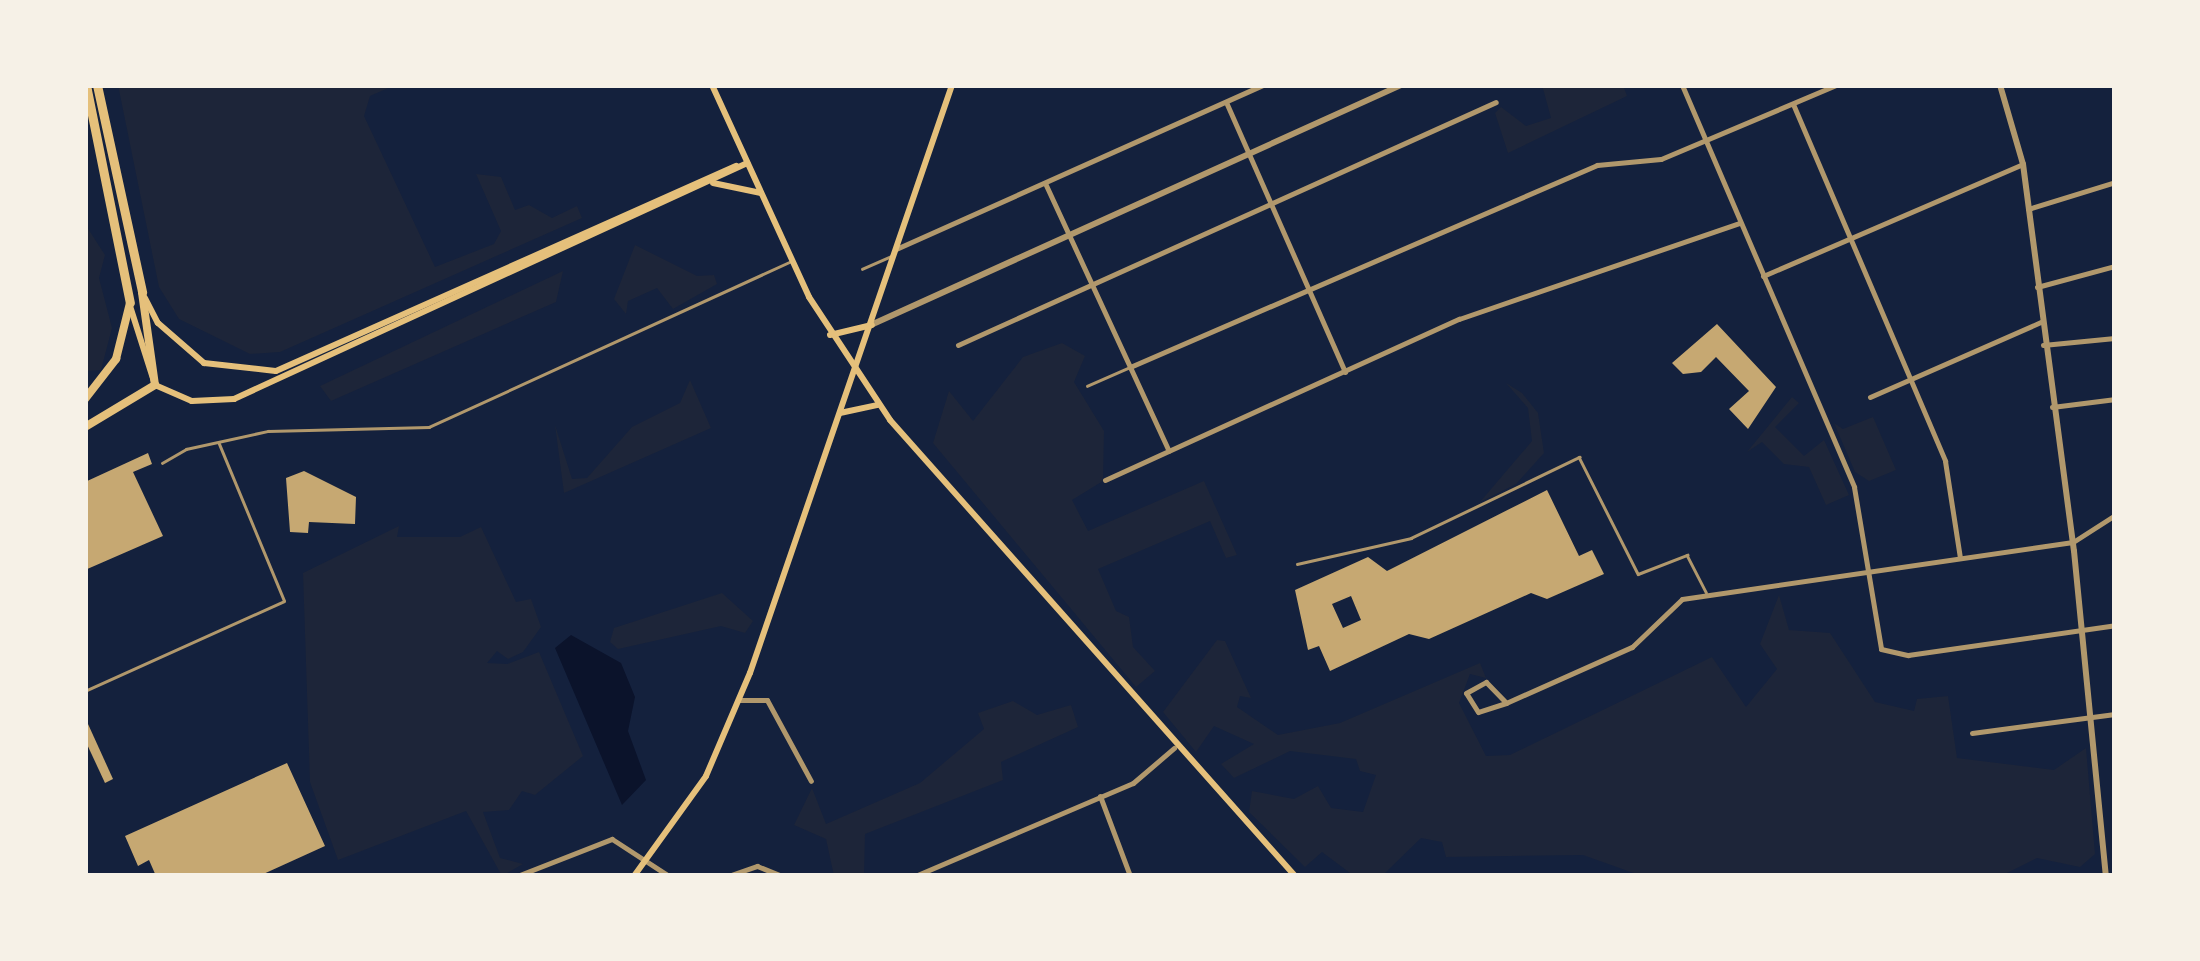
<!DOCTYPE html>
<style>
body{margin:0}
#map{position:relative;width:2200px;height:961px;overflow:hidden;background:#14213d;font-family:Arial,sans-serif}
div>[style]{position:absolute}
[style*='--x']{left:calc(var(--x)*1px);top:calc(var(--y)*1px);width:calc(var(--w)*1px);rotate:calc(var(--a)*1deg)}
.green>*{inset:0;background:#1d2539}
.water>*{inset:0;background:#0b132b}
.building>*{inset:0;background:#c6a872}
.service>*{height:2.5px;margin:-1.25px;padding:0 1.25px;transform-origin:1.25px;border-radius:1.25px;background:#b1986c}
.minor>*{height:5px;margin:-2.5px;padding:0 2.5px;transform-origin:2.5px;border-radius:2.5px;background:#b1986c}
.tertiary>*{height:6px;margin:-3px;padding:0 3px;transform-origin:3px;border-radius:3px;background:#b1986c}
.secondary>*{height:6px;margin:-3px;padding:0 3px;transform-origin:3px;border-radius:3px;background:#e5c07b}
.primary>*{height:8px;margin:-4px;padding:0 4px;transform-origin:4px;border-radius:4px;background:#e5c07b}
.motorway>*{height:9px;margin:-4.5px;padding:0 4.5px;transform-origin:4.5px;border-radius:4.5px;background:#e5c07b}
span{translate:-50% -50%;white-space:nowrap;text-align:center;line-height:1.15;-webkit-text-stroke:8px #f6f1e7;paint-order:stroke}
.frame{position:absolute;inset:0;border:88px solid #f6f1e7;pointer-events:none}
</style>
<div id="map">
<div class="green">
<i style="clip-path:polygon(118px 85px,395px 85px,370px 96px,364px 116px,435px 267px,494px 244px,501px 231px,476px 174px,501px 177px,515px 210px,529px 205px,552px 218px,577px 206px,582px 218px,280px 352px,250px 354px,179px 319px,159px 287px)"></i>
<i style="clip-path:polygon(1542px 85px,1623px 85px,1627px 96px,1508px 153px,1495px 113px,1501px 107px,1526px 126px,1551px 118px)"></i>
<i style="clip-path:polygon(85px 224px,105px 255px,99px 278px,112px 328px,101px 370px,87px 371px)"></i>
<i style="clip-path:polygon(635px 245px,697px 276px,714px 275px,717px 284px,673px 309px,657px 288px,628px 301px,626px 314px,614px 299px)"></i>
<i style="clip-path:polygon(563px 271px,556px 302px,331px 401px,320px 386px)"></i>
<i style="clip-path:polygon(1062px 343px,1085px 356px,1074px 382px,1104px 431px,1103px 481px,1072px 500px,1088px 531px,1204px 481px,1237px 555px,1226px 558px,1210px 521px,1098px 569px,1116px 611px,1129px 617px,1133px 647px,1155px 671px,1136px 687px,933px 443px,949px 391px,973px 421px,1023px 357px)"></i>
<i style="clip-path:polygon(690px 380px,711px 428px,564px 493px,555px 425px,572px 479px,587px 478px,632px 427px,680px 403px)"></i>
<i style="clip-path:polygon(1506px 383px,1522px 393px,1538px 413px,1544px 453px,1516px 484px,1480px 502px,1532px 441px,1528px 408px)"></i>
<i style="clip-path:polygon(1792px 397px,1799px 403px,1775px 427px,1804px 456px,1824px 440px,1849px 495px,1826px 505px,1809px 467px,1784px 464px,1762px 442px,1747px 452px)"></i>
<i style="clip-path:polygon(1873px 417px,1896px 470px,1869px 481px,1855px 472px,1834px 423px,1843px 429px)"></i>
<i style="clip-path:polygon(399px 526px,397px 537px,460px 537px,481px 527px,516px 602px,531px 599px,541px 627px,523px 652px,508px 659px,497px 651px,487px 663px,507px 664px,539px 652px,583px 756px,535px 795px,522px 791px,509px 810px,483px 812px,500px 858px,523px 864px,502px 876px,466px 811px,338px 860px,310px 782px,303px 573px)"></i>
<i style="clip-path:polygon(722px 593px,753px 621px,745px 633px,721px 626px,618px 649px,610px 642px,614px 628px)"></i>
<i style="clip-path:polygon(1779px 595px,1789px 630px,1830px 633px,1875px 702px,1914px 711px,1917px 699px,1948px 696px,1957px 758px,2054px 770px,2086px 748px,2095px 854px,2080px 867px,2037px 858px,2001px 876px,1642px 876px,1583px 855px,1446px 857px,1442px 842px,1421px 838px,1382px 876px,1354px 876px,1322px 852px,1305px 867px,1249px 812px,1252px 791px,1294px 799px,1318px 786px,1331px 808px,1363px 812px,1376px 775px,1360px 771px,1356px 759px,1290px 751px,1234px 778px,1221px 764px,1254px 744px,1214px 726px,1196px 752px,1163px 712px,1217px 640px,1225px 641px,1251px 698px,1240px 696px,1237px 707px,1278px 735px,1340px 723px,1480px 663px,1486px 678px,1470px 674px,1459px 703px,1486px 756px,1510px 755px,1712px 657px,1746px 707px,1777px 669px,1760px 644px)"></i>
<i style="clip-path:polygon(1013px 701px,1037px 715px,1071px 705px,1078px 727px,1001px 762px,1003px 780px,865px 834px,864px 876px,834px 876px,826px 839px,794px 825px,812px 788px,826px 824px,920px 783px,984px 729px,978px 713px)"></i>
</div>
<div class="water">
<i style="clip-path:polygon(571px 635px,621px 663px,635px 697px,628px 731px,646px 780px,622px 805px,555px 648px)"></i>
</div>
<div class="building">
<i style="clip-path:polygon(1717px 324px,1776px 387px,1748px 429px,1729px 409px,1749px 391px,1716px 357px,1701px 372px,1683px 374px,1672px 363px)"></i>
<i style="clip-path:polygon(148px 453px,152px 464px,133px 472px,163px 536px,85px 570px,85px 482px)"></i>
<i style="clip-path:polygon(304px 471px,356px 497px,355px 524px,309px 522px,308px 533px,290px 532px,286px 478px)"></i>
<i style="clip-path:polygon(evenodd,1547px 490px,1579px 556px,1592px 550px,1604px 574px,1547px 599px,1531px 593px,1429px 639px,1409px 634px,1330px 671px,1319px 646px,1308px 650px,1295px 590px,1368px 557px,1387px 571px,1547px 490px,1351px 596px,1361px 620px,1343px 628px,1332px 604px,1351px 596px)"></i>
<i style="clip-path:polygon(88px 724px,113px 779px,105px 783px,85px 740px)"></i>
<i style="clip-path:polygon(287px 763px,325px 846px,259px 876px,156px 876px,149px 860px,138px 866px,125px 836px)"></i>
</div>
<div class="service">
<i style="--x:862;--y:269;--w:32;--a:-24"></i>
<i style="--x:1087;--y:386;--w:45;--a:-23.7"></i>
<i style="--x:162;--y:463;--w:28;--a:-30"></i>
<i style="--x:186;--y:449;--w:84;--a:-12.4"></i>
<i style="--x:268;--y:431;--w:161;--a:-1.4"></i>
<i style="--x:429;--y:427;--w:397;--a:-24.6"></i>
<i style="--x:1297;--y:564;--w:117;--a:-12.8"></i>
<i style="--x:1411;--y:538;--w:187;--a:-25.7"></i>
<i style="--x:1579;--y:457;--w:131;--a:63.2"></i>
<i style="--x:1638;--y:574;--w:53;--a:-21.2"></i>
<i style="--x:1687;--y:555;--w:42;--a:62.8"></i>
<i style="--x:85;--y:691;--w:218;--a:-24.3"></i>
<i style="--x:284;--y:601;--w:170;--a:-112.5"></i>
</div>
<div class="minor">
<i style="--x:1682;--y:85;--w:437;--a:66.8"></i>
<i style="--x:1854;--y:487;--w:164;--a:80.5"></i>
<i style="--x:1881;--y:649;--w:28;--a:13"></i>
<i style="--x:1908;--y:655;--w:209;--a:-8.2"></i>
<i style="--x:1226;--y:102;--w:295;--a:66.2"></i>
<i style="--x:1793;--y:104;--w:388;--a:66.9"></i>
<i style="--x:1945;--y:461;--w:98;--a:81.2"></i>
<i style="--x:1045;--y:183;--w:295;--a:65.2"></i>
<i style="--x:2028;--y:209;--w:91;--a:-17.2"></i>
<i style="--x:896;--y:249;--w:402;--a:-24.1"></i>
<i style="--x:1763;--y:276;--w:283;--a:-23.3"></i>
<i style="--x:2037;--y:287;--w:81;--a:-15.1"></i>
<i style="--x:958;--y:345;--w:590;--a:-24.31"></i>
<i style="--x:2043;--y:345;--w:72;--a:-5.6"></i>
<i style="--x:1130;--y:367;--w:509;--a:-23.39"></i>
<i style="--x:1597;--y:165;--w:64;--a:-5.4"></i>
<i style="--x:1661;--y:159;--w:190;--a:-22.9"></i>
<i style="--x:1870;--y:397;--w:187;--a:-23.7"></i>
<i style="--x:2052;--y:407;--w:64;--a:-7.2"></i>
<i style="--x:1105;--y:480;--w:389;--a:-24.5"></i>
<i style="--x:1459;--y:319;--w:296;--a:-18.9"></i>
<i style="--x:1486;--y:682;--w:29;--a:46"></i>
<i style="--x:1506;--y:703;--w:29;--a:162"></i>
<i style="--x:1478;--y:712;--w:22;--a:-122"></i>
<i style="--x:1466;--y:693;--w:23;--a:-29"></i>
<i style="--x:739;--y:700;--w:28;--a:0"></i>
<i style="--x:767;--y:700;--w:92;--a:61.5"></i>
<i style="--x:1506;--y:703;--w:138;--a:-24"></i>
<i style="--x:1632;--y:647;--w:69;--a:-43.8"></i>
<i style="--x:1682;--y:599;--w:395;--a:-8.3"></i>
<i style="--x:2073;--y:542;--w:50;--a:-32.7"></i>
<i style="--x:1972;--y:733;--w:144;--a:-7.6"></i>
<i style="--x:1100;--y:796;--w:85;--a:69.4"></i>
<i style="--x:517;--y:876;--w:102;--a:-21.3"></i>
<i style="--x:612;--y:839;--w:68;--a:33"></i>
<i style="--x:728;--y:876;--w:31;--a:-19"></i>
<i style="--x:757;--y:866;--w:27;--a:22"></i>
<i style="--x:915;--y:876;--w:237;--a:-23.1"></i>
<i style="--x:1133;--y:783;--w:54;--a:-40.5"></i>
</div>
<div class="tertiary">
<i style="--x:2000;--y:85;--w:82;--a:73.8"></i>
<i style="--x:2023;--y:164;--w:390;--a:82.5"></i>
<i style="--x:2074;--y:551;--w:327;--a:84.4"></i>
<i style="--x:873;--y:324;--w:580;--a:-24.35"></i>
</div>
<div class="secondary">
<i style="--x:712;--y:85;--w:233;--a:65.4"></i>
<i style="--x:809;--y:297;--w:147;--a:56.6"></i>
<i style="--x:890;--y:420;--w:610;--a:48.39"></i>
<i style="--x:713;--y:183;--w:49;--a:11.8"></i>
<i style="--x:145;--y:298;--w:28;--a:63"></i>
<i style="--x:158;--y:323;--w:61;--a:41"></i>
<i style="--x:204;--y:363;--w:72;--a:6.3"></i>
<i style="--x:276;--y:371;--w:504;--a:-24.02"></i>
<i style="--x:130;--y:306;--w:83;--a:72.4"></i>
<i style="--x:155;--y:385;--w:40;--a:23.4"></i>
<i style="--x:192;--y:401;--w:42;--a:-2.7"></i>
<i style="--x:234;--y:399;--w:565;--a:-24.7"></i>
<i style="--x:830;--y:335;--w:43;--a:-13.4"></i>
<i style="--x:840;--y:413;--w:40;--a:-12"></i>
<i style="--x:634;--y:876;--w:123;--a:-54.2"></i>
<i style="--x:706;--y:776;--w:112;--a:-66.9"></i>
<i style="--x:750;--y:673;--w:622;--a:-71.04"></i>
</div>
<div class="primary">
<i style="--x:85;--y:399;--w:51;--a:-52.2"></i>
<i style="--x:116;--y:359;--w:58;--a:-76"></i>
<i style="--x:85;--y:427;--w:82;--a:-31"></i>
<i style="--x:155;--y:385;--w:94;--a:-98"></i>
</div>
<div class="motorway">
<i style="--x:86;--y:85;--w:222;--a:78.6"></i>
<i style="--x:97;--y:85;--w:212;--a:77.7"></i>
</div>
<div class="frame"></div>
</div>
